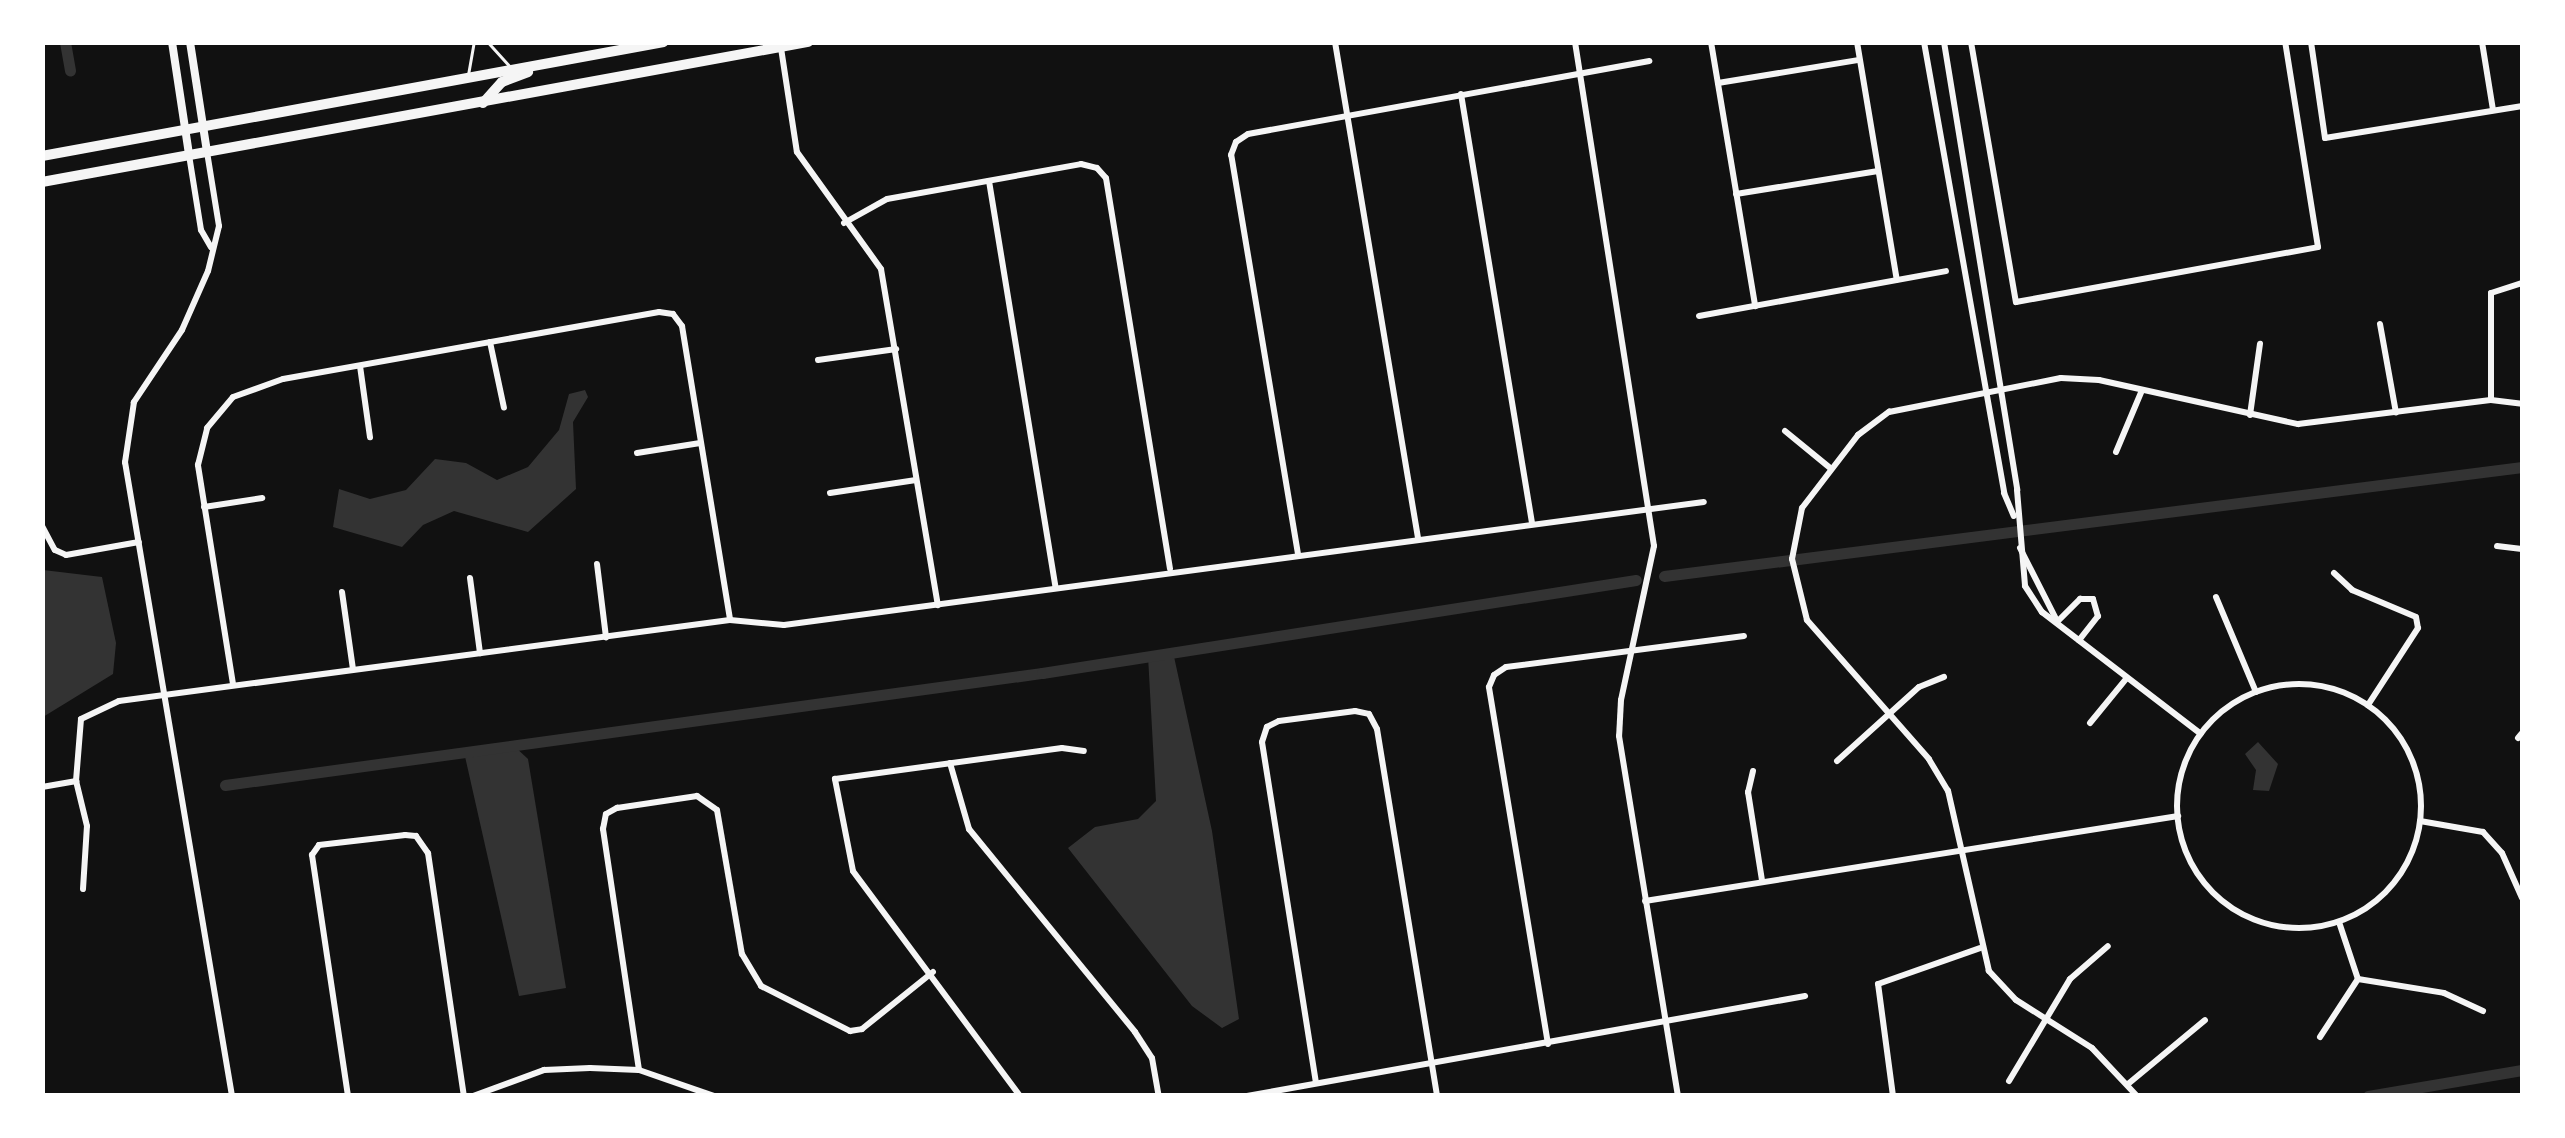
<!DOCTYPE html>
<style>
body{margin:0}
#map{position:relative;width:2565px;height:1138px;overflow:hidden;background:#111;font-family:"Fira Sans",sans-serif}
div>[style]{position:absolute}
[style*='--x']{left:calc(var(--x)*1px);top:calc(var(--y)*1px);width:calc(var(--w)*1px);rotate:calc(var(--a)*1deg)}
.water>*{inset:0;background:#333}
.canal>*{height:11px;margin:-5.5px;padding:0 5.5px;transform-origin:5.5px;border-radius:5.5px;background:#333}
.service>*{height:2.5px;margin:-1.25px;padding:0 1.25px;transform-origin:1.25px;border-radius:1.25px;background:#f5f5f5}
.minor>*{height:6px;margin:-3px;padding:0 3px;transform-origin:3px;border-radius:3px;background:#f5f5f5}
.minor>.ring{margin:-3px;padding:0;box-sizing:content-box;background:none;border:6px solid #f5f5f5;border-radius:50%}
.tertiary>*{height:8px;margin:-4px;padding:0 4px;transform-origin:4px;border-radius:4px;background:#f5f5f5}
.primary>*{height:10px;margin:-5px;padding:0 5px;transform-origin:5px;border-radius:5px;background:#f5f5f5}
span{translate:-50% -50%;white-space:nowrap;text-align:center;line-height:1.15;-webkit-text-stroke:9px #fff;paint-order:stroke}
.frame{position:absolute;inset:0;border:45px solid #fff;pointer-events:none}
</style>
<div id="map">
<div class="water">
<i style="clip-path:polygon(585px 390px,588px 397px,573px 422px,576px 489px,528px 532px,454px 511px,423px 525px,402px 547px,333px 527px,339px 489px,370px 499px,406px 490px,435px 459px,466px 463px,497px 480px,528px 467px,559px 430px,569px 394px)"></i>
<i style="clip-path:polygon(43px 570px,102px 577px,116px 643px,113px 674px,43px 717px)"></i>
<i style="clip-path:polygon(1173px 652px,1212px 831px,1239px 1019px,1222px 1028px,1192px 1006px,1068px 848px,1095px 827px,1138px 819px,1156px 801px,1148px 656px)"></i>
<i style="clip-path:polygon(2258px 742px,2278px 764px,2269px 791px,2253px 790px,2256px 770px,2245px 754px)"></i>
<i style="clip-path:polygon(513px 745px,528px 759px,566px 988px,519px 996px,464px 752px)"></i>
</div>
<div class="canal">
<i style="--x:65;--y:42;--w:29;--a:80"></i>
<i style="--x:1664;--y:576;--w:865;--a:-7.24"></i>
<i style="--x:225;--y:785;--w:825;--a:-7.81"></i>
<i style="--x:1042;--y:673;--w:601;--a:-8.9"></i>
<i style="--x:2368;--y:1096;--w:156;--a:-9.6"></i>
</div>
<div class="service">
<i style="--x:488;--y:42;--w:31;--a:48"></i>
<i style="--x:468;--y:75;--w:34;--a:-80"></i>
</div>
<div class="minor">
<i style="--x:1335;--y:42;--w:503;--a:80.5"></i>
<i style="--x:1575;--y:42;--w:510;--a:81.09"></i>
<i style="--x:1654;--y:546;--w:157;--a:102.1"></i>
<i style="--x:1621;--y:700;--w:36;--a:93"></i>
<i style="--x:1619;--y:736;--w:365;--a:80.7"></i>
<i style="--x:1711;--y:42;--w:268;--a:80.5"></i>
<i style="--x:1857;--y:42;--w:241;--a:80.5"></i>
<i style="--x:1924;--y:42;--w:458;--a:79.9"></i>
<i style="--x:2004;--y:493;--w:25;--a:67"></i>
<i style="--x:1944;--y:42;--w:454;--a:80.7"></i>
<i style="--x:2017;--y:490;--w:96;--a:85.2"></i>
<i style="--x:2025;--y:586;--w:31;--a:57"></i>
<i style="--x:2042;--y:612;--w:200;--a:37.5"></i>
<i style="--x:1971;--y:42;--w:264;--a:80.2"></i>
<i style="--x:2016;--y:302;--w:307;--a:-10.3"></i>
<i style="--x:2318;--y:247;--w:208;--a:-99.1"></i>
<i style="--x:2311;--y:42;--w:97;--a:81.7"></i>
<i style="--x:2325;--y:138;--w:200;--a:-9.2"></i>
<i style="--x:2482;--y:42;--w:69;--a:80.8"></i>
<i style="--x:781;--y:48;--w:105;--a:81.3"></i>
<i style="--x:797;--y:152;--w:144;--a:54.3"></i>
<i style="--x:881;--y:269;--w:341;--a:80.4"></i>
<i style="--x:1718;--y:83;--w:143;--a:-9.3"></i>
<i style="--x:1461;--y:94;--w:434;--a:80.6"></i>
<i style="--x:207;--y:152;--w:75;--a:80.8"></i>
<i style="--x:219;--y:226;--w:46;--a:103.7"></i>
<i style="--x:208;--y:271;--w:64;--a:113.8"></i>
<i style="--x:182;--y:330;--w:87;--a:123.7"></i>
<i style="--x:134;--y:402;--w:61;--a:98.5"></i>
<i style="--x:125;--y:462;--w:643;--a:80.42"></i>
<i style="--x:189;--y:155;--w:76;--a:80.9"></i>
<i style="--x:201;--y:230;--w:20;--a:60"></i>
<i style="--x:989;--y:181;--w:412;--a:80.7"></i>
<i style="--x:1736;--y:194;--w:144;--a:-9.2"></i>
<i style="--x:844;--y:223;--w:49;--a:-29.2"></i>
<i style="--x:887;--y:199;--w:197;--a:-10.2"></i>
<i style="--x:1081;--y:164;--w:16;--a:14"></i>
<i style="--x:1097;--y:168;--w:13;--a:48"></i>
<i style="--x:1106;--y:178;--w:396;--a:80.7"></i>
<i style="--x:1699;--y:316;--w:251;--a:-10.3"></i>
<i style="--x:2380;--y:324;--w:90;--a:79.8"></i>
<i style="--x:490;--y:342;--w:67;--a:78"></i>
<i style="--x:818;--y:360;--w:79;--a:-8"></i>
<i style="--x:360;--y:366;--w:72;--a:82"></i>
<i style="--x:2491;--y:400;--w:107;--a:-90"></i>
<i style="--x:2491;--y:293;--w:33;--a:-18"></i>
<i style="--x:2250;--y:415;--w:72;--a:-82"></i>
<i style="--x:1785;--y:431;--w:57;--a:39.3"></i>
<i style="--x:2116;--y:452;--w:67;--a:-67.2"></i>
<i style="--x:637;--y:453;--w:64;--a:-9"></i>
<i style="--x:830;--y:493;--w:87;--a:-8.6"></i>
<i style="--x:204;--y:507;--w:59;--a:-8.8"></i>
<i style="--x:42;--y:526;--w:27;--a:62"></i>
<i style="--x:55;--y:550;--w:12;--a:24"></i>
<i style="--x:66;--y:555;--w:74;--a:-10.1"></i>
<i style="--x:2497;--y:546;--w:25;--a:7"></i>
<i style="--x:2020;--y:548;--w:82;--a:63.1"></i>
<i style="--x:1298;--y:554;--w:405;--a:-99.5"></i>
<i style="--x:1231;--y:155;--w:14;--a:-69"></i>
<i style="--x:1236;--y:142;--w:14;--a:-34"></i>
<i style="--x:1248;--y:134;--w:408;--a:-10.3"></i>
<i style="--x:597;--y:564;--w:74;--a:83"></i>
<i style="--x:2334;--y:573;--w:25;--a:43"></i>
<i style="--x:2352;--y:590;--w:69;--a:22.9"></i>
<i style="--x:2416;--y:617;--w:11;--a:80"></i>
<i style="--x:2418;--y:628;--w:92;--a:123"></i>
<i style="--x:470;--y:578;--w:76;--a:82.4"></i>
<i style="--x:342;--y:592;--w:78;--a:81.9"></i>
<i style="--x:2216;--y:597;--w:103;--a:67.2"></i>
<i style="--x:2057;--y:622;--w:33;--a:-45"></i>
<i style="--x:2080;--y:599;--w:13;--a:0"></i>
<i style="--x:2093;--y:599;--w:18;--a:74"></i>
<i style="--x:2098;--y:616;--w:31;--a:128"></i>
<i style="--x:233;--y:684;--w:222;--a:-99.1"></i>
<i style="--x:198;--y:465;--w:38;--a:-76"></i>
<i style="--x:207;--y:428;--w:40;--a:-50"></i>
<i style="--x:233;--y:397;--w:53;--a:-19.8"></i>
<i style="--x:283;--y:379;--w:382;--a:-10.1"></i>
<i style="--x:659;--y:312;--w:14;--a:8"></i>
<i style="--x:673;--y:314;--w:15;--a:53"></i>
<i style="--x:682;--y:326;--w:298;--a:80.7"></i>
<i class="ring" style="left:2177px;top:684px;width:238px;height:238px"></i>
<i style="--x:2090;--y:723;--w:57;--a:-50.7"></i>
<i style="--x:2518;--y:738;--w:6;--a:-51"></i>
<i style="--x:1837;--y:761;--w:110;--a:-42.1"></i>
<i style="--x:1919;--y:687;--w:27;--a:-22"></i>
<i style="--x:950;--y:763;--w:69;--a:73.9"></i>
<i style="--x:969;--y:829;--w:262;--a:50.7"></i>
<i style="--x:1135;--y:1032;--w:31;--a:57"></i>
<i style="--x:1152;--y:1058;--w:39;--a:80"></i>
<i style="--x:1753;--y:771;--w:22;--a:103"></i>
<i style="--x:1748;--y:792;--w:89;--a:81"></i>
<i style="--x:42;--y:787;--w:35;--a:-10"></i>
<i style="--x:2420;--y:821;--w:64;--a:9.9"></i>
<i style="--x:2483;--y:832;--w:28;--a:48"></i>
<i style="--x:2502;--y:853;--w:49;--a:66"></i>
<i style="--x:83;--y:889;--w:63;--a:-86.4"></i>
<i style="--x:87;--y:826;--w:46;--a:-103.7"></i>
<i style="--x:76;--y:781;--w:62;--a:-85.4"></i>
<i style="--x:81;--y:719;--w:42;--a:-25.3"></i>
<i style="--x:119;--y:701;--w:616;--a:-7.55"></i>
<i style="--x:730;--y:620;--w:54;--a:5.3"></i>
<i style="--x:784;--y:625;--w:928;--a:-7.62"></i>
<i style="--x:1645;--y:901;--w:540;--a:-9.06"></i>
<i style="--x:2339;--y:922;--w:60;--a:71.6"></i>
<i style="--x:2358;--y:979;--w:87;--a:9.2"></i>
<i style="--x:2444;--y:993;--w:43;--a:24.8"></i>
<i style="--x:2320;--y:1037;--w:69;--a:-56.8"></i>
<i style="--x:1548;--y:1044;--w:362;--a:-99.4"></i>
<i style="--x:1489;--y:687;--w:13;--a:-67"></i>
<i style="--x:1494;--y:675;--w:14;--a:-34"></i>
<i style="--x:1506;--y:667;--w:240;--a:-7.4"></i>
<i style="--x:639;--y:1070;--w:244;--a:-98.5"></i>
<i style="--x:603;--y:829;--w:15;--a:-79"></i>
<i style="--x:606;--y:814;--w:13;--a:-29"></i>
<i style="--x:617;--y:808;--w:81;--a:-8.5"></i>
<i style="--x:697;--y:796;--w:24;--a:35"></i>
<i style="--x:717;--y:810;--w:146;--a:80.2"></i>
<i style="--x:742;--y:954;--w:37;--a:59"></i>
<i style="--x:761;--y:986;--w:100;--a:26.8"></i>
<i style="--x:850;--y:1031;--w:12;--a:-9"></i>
<i style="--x:862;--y:1029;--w:91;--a:-38.8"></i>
<i style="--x:2009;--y:1081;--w:119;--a:-59.1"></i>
<i style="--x:2070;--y:979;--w:50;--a:-41"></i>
<i style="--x:1316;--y:1083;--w:345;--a:-99"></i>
<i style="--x:1262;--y:742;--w:16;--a:-72"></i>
<i style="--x:1267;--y:727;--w:13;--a:-27"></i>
<i style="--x:1279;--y:721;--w:77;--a:-7.5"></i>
<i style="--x:1355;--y:711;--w:14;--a:12"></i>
<i style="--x:1369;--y:714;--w:17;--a:62"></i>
<i style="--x:1377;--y:729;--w:372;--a:80.7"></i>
<i style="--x:2128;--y:1084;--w:100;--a:-39.7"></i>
<i style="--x:348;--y:1096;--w:244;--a:-98.5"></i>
<i style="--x:312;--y:855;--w:12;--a:-55"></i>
<i style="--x:319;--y:845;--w:87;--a:-6.6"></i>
<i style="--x:405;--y:835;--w:11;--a:5"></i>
<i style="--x:416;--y:836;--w:21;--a:55"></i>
<i style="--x:428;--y:853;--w:246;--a:81.6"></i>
<i style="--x:473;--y:1096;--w:76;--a:-20.1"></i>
<i style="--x:544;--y:1070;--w:46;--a:-2.5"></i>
<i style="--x:590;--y:1068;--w:49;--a:2.3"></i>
<i style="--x:639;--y:1070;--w:79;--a:19.1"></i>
<i style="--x:1020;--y:1096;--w:280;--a:-126.6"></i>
<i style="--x:853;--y:871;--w:94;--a:-101.1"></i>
<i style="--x:835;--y:779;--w:229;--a:-7.8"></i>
<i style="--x:1062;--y:748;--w:22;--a:8"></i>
<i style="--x:1247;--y:1096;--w:567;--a:-10.16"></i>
<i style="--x:1893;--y:1096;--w:113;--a:-97.6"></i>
<i style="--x:1878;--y:984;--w:108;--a:-19.4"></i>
<i style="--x:2137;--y:1096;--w:66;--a:-133.2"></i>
<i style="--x:2092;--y:1048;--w:90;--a:-147.7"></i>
<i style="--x:2016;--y:1000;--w:40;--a:-133"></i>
<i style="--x:1989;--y:971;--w:185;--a:-102.8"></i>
<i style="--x:1948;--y:791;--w:37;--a:-121"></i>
<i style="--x:1929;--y:759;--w:185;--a:-131.3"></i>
<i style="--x:1807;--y:620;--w:63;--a:-103.8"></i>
<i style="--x:1792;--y:559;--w:52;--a:-78.9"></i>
<i style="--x:1802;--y:508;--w:92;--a:-52.5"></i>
<i style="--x:1858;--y:435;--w:39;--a:-37"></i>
<i style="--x:1889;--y:412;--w:175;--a:-11.2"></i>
<i style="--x:2061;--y:378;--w:38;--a:3"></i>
<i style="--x:2099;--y:380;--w:204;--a:12.5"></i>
<i style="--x:2298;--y:424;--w:194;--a:-7.1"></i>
<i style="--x:2491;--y:400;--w:31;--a:7"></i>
</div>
<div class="tertiary">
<i style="--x:172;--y:42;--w:114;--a:81.4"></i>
<i style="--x:190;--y:42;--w:111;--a:81.2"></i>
</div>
<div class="primary">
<i style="--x:483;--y:103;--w:28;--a:-48"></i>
<i style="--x:502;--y:82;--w:28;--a:-21"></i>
<i style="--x:42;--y:156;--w:632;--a:-10.39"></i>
<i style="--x:42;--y:182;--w:779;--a:-10.36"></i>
</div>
<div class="frame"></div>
</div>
